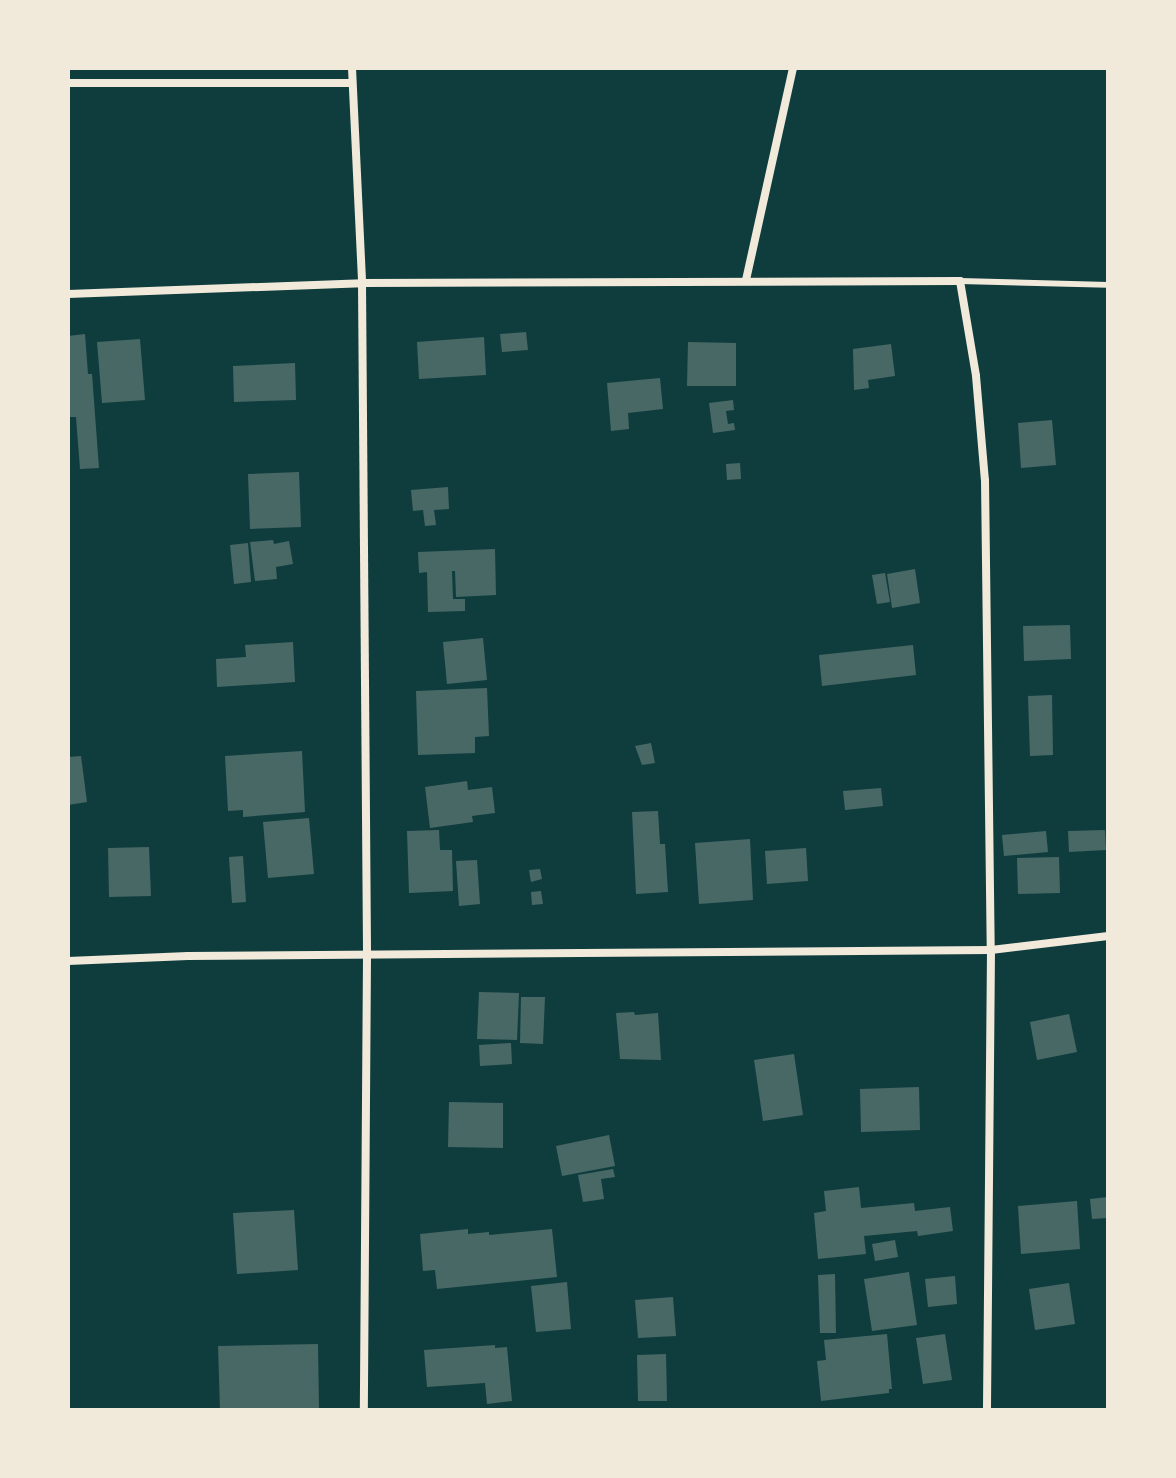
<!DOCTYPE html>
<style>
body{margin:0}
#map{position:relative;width:1176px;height:1478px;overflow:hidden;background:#0f3d3e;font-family:Quicksand,sans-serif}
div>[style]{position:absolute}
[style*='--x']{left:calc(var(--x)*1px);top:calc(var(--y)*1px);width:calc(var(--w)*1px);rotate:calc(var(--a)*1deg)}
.building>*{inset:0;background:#486865}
.service>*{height:6px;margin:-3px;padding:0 3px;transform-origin:3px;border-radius:3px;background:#f1e9da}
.minor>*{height:8px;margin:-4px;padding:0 4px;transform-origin:4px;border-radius:4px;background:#f1e9da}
span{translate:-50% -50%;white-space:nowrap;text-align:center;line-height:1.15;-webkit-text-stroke:6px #f1e9da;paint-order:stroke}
.frame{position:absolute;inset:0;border:70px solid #f1e9da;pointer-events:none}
</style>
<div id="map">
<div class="building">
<i style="clip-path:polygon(526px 332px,528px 350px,502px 352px,500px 334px)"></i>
<i style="clip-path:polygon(85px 334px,88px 374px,92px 374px,99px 468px,80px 469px,76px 417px,68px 417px,68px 336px)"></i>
<i style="clip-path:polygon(484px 337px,486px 375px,419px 379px,417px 342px)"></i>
<i style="clip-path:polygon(140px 339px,145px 400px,102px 403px,97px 342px)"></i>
<i style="clip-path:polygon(688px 342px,736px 343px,736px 386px,687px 386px)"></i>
<i style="clip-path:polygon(891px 344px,895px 376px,868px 380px,869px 388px,854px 390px,853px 349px)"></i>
<i style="clip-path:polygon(295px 363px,296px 400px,234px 402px,233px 366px)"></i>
<i style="clip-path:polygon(660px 378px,663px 409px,628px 413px,629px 429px,611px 431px,607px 383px)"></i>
<i style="clip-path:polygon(733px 400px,734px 410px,726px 411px,728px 424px,734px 423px,735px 430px,713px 433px,709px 403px)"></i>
<i style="clip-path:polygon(1052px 420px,1056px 465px,1021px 468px,1018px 423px)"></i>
<i style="clip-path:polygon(740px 463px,741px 479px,727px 480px,726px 464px)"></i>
<i style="clip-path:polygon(299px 472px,301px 527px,250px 529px,248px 474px)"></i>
<i style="clip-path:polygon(448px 487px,449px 509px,434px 510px,436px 525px,425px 526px,423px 510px,413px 511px,411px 490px)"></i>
<i style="clip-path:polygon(273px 540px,274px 544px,289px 541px,293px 564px,276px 567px,277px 579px,255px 581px,250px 542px)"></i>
<i style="clip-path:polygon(248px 543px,251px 582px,234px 584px,230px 545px)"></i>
<i style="clip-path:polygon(495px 549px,496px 595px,456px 597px,455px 571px,452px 571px,453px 599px,465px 599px,465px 611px,428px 612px,427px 572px,419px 573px,418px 552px)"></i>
<i style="clip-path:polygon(915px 569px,920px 603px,892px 608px,887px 574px)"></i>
<i style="clip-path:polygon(885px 573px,890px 602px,877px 604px,872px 575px)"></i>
<i style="clip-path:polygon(1070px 625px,1071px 659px,1024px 661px,1023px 626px)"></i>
<i style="clip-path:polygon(483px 638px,487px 680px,447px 684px,443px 642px)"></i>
<i style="clip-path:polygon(293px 642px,295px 682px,217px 687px,216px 659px,246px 657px,245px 645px)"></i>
<i style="clip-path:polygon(913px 645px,916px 675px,822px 686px,819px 655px)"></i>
<i style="clip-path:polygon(487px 688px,489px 736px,475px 737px,475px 753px,418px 755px,416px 691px)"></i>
<i style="clip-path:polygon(1052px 695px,1053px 755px,1030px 756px,1028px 696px)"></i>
<i style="clip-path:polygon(651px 743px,655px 763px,642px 765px,635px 746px)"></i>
<i style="clip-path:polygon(302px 751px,305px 812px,243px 817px,243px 810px,228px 811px,225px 756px)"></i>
<i style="clip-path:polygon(81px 756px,87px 802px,68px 805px,68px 757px)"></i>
<i style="clip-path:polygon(467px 781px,468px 790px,492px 787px,495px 813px,472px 816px,473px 822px,430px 828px,425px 787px)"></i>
<i style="clip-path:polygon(881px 788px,883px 806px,845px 810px,843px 791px)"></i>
<i style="clip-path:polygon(658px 811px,660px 844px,665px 844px,668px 892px,636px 894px,632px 812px)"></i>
<i style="clip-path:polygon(309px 818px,314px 874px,268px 878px,263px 822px)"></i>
<i style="clip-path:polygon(439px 830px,440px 850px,452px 850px,453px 891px,409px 893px,407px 831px)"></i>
<i style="clip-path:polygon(1105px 830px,1106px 850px,1069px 852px,1068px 831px)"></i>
<i style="clip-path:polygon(1046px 831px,1048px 852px,1004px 856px,1002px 835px)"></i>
<i style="clip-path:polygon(750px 839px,753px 900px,699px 904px,695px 843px)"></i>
<i style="clip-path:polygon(149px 847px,151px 896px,109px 897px,108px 848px)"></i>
<i style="clip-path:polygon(806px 848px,808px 881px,767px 884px,765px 851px)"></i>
<i style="clip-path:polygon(243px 856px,246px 902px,232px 903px,229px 857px)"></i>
<i style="clip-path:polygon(1059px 857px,1060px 893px,1018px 894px,1017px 858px)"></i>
<i style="clip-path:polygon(477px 860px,480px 904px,459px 906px,456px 861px)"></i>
<i style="clip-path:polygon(540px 869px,542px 879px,531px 882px,529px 870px)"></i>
<i style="clip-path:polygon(541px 891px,543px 904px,532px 905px,531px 892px)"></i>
<i style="clip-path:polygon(479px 992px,519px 993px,517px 1040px,477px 1039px)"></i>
<i style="clip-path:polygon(521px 997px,545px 997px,543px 1044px,520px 1043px)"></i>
<i style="clip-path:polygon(634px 1012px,635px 1015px,658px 1013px,661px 1060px,620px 1059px,616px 1013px)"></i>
<i style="clip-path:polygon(1069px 1014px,1077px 1052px,1037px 1060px,1030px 1022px)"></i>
<i style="clip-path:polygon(511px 1043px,512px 1064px,480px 1066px,479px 1045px)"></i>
<i style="clip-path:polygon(794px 1054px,803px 1115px,763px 1121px,754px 1060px)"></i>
<i style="clip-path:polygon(919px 1087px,920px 1130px,861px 1132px,860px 1089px)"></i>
<i style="clip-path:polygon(449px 1102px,503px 1103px,503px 1148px,448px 1147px)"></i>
<i style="clip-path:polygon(609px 1135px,615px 1166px,562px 1176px,556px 1146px)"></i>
<i style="clip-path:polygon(613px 1169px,615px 1177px,601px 1179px,604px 1199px,583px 1202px,578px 1175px)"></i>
<i style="clip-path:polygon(859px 1187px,861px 1208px,914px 1203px,915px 1211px,950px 1207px,953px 1231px,918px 1236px,917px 1231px,864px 1236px,866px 1254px,818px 1259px,814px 1213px,826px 1211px,824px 1191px)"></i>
<i style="clip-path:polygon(1108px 1197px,1108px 1218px,1092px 1219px,1090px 1199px)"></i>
<i style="clip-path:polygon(1077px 1201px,1080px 1249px,1021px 1254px,1018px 1206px)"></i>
<i style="clip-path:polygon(294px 1210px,298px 1270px,237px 1274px,233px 1213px)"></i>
<i style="clip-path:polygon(468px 1229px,468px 1234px,489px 1232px,489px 1235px,552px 1229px,557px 1277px,437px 1289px,435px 1270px,423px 1271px,420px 1234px)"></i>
<i style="clip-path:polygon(895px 1240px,898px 1257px,875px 1261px,872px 1244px)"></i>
<i style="clip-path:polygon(909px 1272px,917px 1325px,872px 1331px,864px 1279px)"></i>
<i style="clip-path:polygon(835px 1274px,836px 1333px,820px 1333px,818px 1275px)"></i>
<i style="clip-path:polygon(955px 1276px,957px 1304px,928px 1307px,925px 1279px)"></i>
<i style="clip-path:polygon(567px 1282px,571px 1329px,536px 1332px,531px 1286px)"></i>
<i style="clip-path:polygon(1069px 1283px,1075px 1324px,1035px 1330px,1029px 1289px)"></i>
<i style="clip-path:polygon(673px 1297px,676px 1336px,638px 1338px,635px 1300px)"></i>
<i style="clip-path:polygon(887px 1334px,892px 1389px,889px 1389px,889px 1393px,821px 1401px,817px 1361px,826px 1360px,824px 1340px)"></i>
<i style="clip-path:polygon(945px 1334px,952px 1380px,923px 1384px,916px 1338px)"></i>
<i style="clip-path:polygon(318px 1344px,319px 1408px,220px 1410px,218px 1346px)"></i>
<i style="clip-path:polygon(495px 1345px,495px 1348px,507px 1347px,512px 1401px,487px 1404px,485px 1383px,427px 1387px,424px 1350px)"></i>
<i style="clip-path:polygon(666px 1354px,667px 1401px,638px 1401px,637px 1355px)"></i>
</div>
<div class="service">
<i style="--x:960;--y:281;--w:148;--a:1.5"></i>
</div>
<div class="minor">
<i style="--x:352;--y:68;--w:215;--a:87.3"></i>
<i style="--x:362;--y:283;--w:674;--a:89.57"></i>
<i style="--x:367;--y:957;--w:453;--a:90.4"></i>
<i style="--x:68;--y:83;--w:283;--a:0"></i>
<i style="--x:746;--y:280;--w:217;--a:-77.5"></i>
<i style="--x:68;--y:294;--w:294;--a:-2.1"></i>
<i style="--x:362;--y:283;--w:598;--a:-0.19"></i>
<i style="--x:960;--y:281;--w:96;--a:80.4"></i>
<i style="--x:976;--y:376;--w:104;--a:85.1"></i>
<i style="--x:985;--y:480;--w:470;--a:89.3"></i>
<i style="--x:991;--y:950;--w:460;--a:90.5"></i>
<i style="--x:68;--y:961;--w:120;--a:-2.4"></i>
<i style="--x:188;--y:956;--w:803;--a:-0.43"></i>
<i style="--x:991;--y:950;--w:118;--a:-6.8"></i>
</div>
<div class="frame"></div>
</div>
